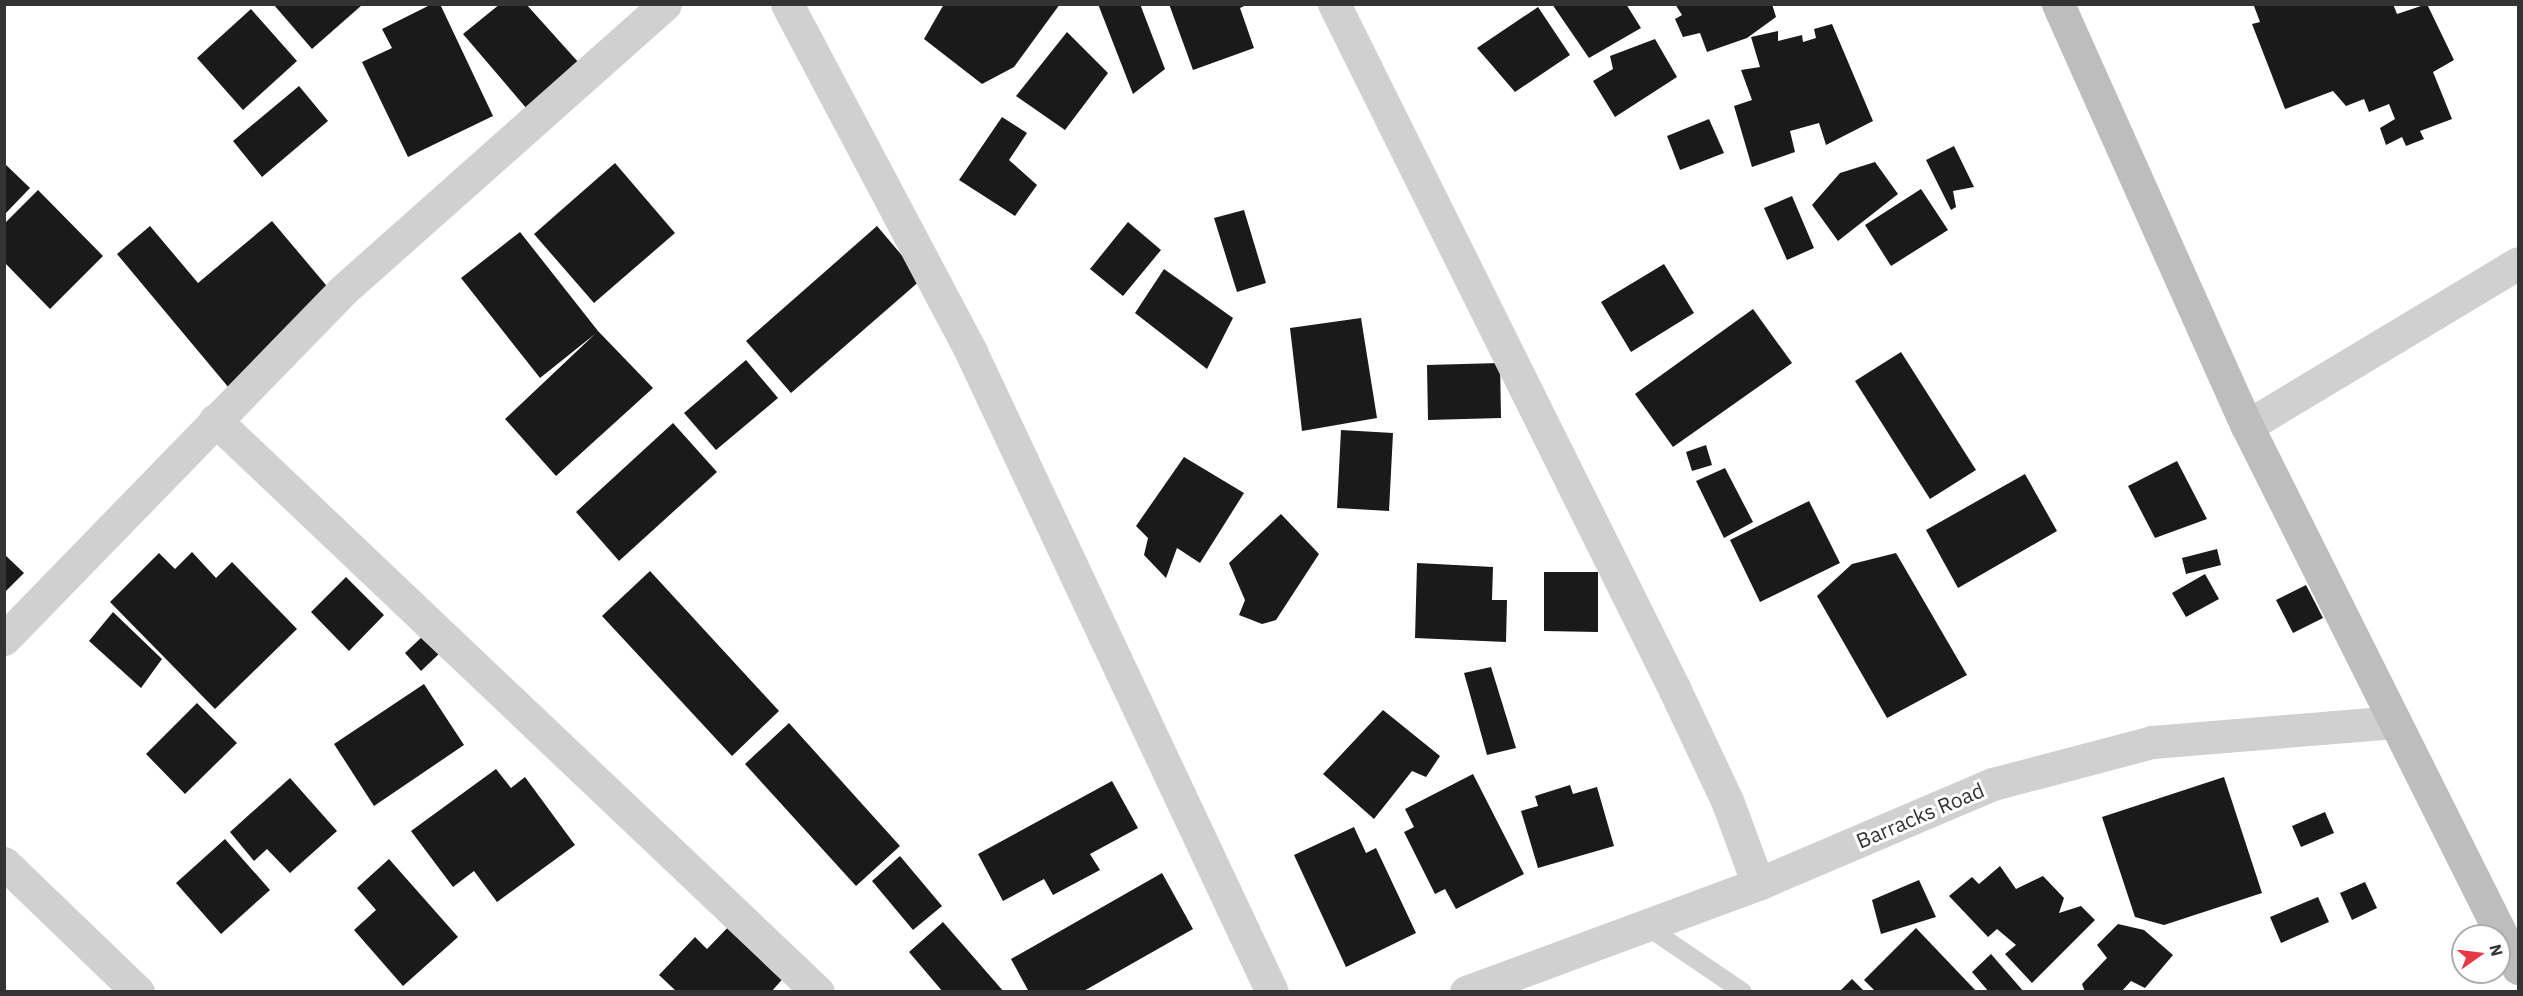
<!DOCTYPE html>
<style>
body{margin:0}
#map{position:relative;width:2523px;height:996px;overflow:hidden;background:#fff;font-family:"IBM Plex Sans",sans-serif}
div>[style]{position:absolute}
[style*='--x']{left:calc(var(--x)*1px);top:calc(var(--y)*1px);width:calc(var(--w)*1px);rotate:calc(var(--a)*1deg)}
.building>*{inset:0;background:#1a1a1a}
.service>*{height:18px;margin:-9px;padding:0 9px;transform-origin:9px;border-radius:9px;background:#d0d0d0}
.minor>*{height:33px;margin:-16.5px;padding:0 16.5px;transform-origin:16.5px;border-radius:16.5px;background:#d0d0d0}
.secondary>*{height:33px;margin:-16.5px;padding:0 16.5px;transform-origin:16.5px;border-radius:16.5px;background:#bdbdbd}
span{translate:-50% -50%;white-space:nowrap;text-align:center;line-height:1.15;-webkit-text-stroke:6px #fff;paint-order:stroke}
.street-label{font-size:21px;color:#333}
.frame{position:absolute;inset:0;border:6px solid #333;pointer-events:none}
.north{position:absolute;left:2451px;top:924px;width:60px;height:60px;box-sizing:border-box;background:#fff;border:2px solid #adadad;border-radius:50%;rotate:76deg;font-size:16px;font-weight:700;line-height:24px;text-align:center;color:#333}
.north::after{content:'';display:block;margin:auto;width:21px;height:27px;background:#e63946;clip-path:polygon(50% 0,100% 100%,50% 72%,0 100%)}
</style>
<div id="map">
<div class="building">
<i style="clip-path:polygon(432px 4px,440px 4px,493px 116px,408px 157px,362px 62px,392px 48px,382px 29px)"></i>
<i style="clip-path:polygon(500px 4px,526px 4px,579px 63px,527px 109px,463px 34px)"></i>
<i style="clip-path:polygon(944px 4px,1060px 4px,1014px 67px,982px 84px,924px 39px)"></i>
<i style="clip-path:polygon(1098px 4px,1140px 4px,1165px 69px,1133px 94px)"></i>
<i style="clip-path:polygon(1169px 4px,1248px 4px,1240px 8px,1254px 48px,1193px 70px)"></i>
<i style="clip-path:polygon(1552px 4px,1626px 4px,1641px 28px,1589px 58px)"></i>
<i style="clip-path:polygon(1675px 4px,1772px 4px,1776px 17px,1747px 38px,1707px 52px,1700px 33px,1683px 37px,1675px 19px,1682px 15px)"></i>
<i style="clip-path:polygon(2393px 4px,2397px 14px,2427px 4px,2454px 60px,2433px 72px,2452px 119px,2420px 131px,2424px 139px,2406px 146px,2402px 137px,2386px 145px,2380px 128px,2395px 119px,2389px 104px,2369px 112px,2364px 99px,2346px 106px,2333px 91px,2285px 109px,2252px 24px,2260px 22px,2254px 6px)"></i>
<i style="clip-path:polygon(274px 5px,362px 5px,312px 49px)"></i>
<i style="clip-path:polygon(1538px 7px,1570px 55px,1515px 92px,1477px 48px)"></i>
<i style="clip-path:polygon(251px 9px,297px 61px,243px 110px,197px 58px)"></i>
<i style="clip-path:polygon(1832px 24px,1873px 121px,1826px 145px,1819px 123px,1790px 131px,1795px 152px,1752px 167px,1734px 106px,1752px 100px,1741px 70px,1760px 67px,1751px 37px,1778px 31px,1778px 41px,1802px 35px,1803px 42px,1816px 38px,1814px 29px)"></i>
<i style="clip-path:polygon(1067px 32px,1108px 73px,1065px 130px,1016px 96px)"></i>
<i style="clip-path:polygon(1655px 39px,1677px 77px,1615px 117px,1593px 81px,1613px 69px,1610px 56px)"></i>
<i style="clip-path:polygon(299px 86px,328px 121px,262px 177px,233px 141px)"></i>
<i style="clip-path:polygon(1002px 117px,1027px 133px,1009px 160px,1037px 185px,1015px 216px,959px 180px)"></i>
<i style="clip-path:polygon(1709px 119px,1724px 153px,1680px 170px,1667px 136px)"></i>
<i style="clip-path:polygon(1954px 146px,1974px 187px,1953px 191px,1956px 207px,1951px 210px,1926px 160px)"></i>
<i style="clip-path:polygon(1875px 162px,1898px 194px,1838px 241px,1812px 205px,1840px 173px)"></i>
<i style="clip-path:polygon(4px 163px,30px 188px,4px 215px)"></i>
<i style="clip-path:polygon(615px 163px,675px 233px,594px 303px,534px 234px)"></i>
<i style="clip-path:polygon(1921px 189px,1948px 230px,1891px 266px,1865px 225px)"></i>
<i style="clip-path:polygon(38px 190px,103px 256px,50px 309px,5px 263px,5px 223px)"></i>
<i style="clip-path:polygon(1792px 196px,1814px 248px,1787px 260px,1764px 208px)"></i>
<i style="clip-path:polygon(1244px 210px,1266px 283px,1237px 292px,1214px 218px)"></i>
<i style="clip-path:polygon(272px 221px,331px 291px,229px 388px,117px 254px,150px 226px,198px 283px)"></i>
<i style="clip-path:polygon(1128px 222px,1161px 250px,1123px 296px,1090px 269px)"></i>
<i style="clip-path:polygon(877px 226px,922px 279px,791px 393px,746px 341px)"></i>
<i style="clip-path:polygon(520px 232px,598px 331px,653px 388px,556px 476px,505px 419px,595px 334px,540px 378px,461px 278px)"></i>
<i style="clip-path:polygon(1664px 264px,1694px 313px,1631px 352px,1601px 302px)"></i>
<i style="clip-path:polygon(1164px 269px,1233px 318px,1207px 369px,1135px 313px)"></i>
<i style="clip-path:polygon(1753px 309px,1792px 363px,1673px 447px,1635px 394px)"></i>
<i style="clip-path:polygon(1361px 318px,1377px 418px,1302px 431px,1290px 328px)"></i>
<i style="clip-path:polygon(1901px 352px,1976px 470px,1930px 499px,1855px 381px)"></i>
<i style="clip-path:polygon(746px 360px,778px 398px,716px 450px,684px 413px)"></i>
<i style="clip-path:polygon(1500px 363px,1501px 418px,1428px 420px,1427px 365px)"></i>
<i style="clip-path:polygon(673px 423px,717px 472px,619px 561px,576px 512px)"></i>
<i style="clip-path:polygon(1341px 430px,1393px 433px,1389px 511px,1337px 508px)"></i>
<i style="clip-path:polygon(1706px 445px,1712px 465px,1692px 471px,1686px 452px)"></i>
<i style="clip-path:polygon(1184px 457px,1244px 493px,1200px 563px,1177px 548px,1166px 578px,1144px 555px,1148px 538px,1136px 526px)"></i>
<i style="clip-path:polygon(2177px 461px,2207px 519px,2155px 538px,2128px 486px)"></i>
<i style="clip-path:polygon(1725px 468px,1753px 522px,1724px 538px,1696px 481px)"></i>
<i style="clip-path:polygon(2025px 474px,2057px 531px,1958px 588px,1926px 530px)"></i>
<i style="clip-path:polygon(1809px 501px,1840px 563px,1760px 602px,1730px 540px)"></i>
<i style="clip-path:polygon(1281px 514px,1319px 554px,1276px 620px,1262px 624px,1239px 615px,1245px 600px,1229px 563px)"></i>
<i style="clip-path:polygon(2217px 549px,2221px 565px,2186px 574px,2182px 558px)"></i>
<i style="clip-path:polygon(192px 552px,216px 578px,232px 562px,297px 629px,215px 709px,110px 602px,159px 553px,175px 569px)"></i>
<i style="clip-path:polygon(1896px 553px,1967px 675px,1887px 718px,1817px 596px,1852px 564px)"></i>
<i style="clip-path:polygon(4px 554px,24px 573px,4px 593px)"></i>
<i style="clip-path:polygon(1417px 563px,1493px 567px,1492px 600px,1507px 600px,1506px 642px,1415px 638px)"></i>
<i style="clip-path:polygon(650px 571px,779px 711px,732px 756px,602px 616px)"></i>
<i style="clip-path:polygon(1544px 572px,1598px 572px,1598px 632px,1544px 631px)"></i>
<i style="clip-path:polygon(2205px 574px,2219px 599px,2186px 617px,2172px 593px)"></i>
<i style="clip-path:polygon(346px 577px,384px 615px,349px 651px,311px 612px)"></i>
<i style="clip-path:polygon(2306px 585px,2323px 618px,2293px 633px,2276px 600px)"></i>
<i style="clip-path:polygon(113px 612px,162px 659px,141px 688px,89px 641px)"></i>
<i style="clip-path:polygon(424px 635px,441px 652px,421px 671px,405px 653px)"></i>
<i style="clip-path:polygon(1491px 667px,1516px 748px,1487px 755px,1464px 673px)"></i>
<i style="clip-path:polygon(424px 684px,464px 745px,374px 806px,334px 744px)"></i>
<i style="clip-path:polygon(197px 703px,237px 743px,185px 794px,146px 754px)"></i>
<i style="clip-path:polygon(1383px 710px,1440px 756px,1426px 777px,1412px 771px,1374px 819px,1323px 774px)"></i>
<i style="clip-path:polygon(789px 723px,900px 846px,856px 886px,745px 764px)"></i>
<i style="clip-path:polygon(496px 769px,511px 788px,525px 777px,575px 845px,497px 902px,474px 871px,453px 887px,411px 831px)"></i>
<i style="clip-path:polygon(1473px 774px,1524px 874px,1456px 909px,1445px 889px,1435px 894px,1404px 832px,1414px 827px,1405px 809px)"></i>
<i style="clip-path:polygon(2224px 777px,2262px 893px,2164px 925px,2135px 917px,2102px 817px)"></i>
<i style="clip-path:polygon(290px 778px,337px 831px,290px 873px,267px 849px,254px 861px,230px 832px)"></i>
<i style="clip-path:polygon(1112px 781px,1138px 828px,1090px 854px,1100px 870px,1053px 895px,1044px 879px,1003px 901px,978px 854px)"></i>
<i style="clip-path:polygon(1570px 785px,1573px 794px,1597px 787px,1614px 846px,1538px 868px,1521px 811px,1538px 806px,1535px 796px)"></i>
<i style="clip-path:polygon(2325px 812px,2334px 833px,2301px 847px,2292px 826px)"></i>
<i style="clip-path:polygon(1354px 827px,1366px 853px,1376px 848px,1416px 933px,1346px 967px,1294px 855px)"></i>
<i style="clip-path:polygon(225px 839px,270px 890px,221px 934px,176px 883px)"></i>
<i style="clip-path:polygon(900px 856px,942px 906px,913px 930px,872px 881px)"></i>
<i style="clip-path:polygon(389px 859px,458px 937px,403px 986px,354px 930px,376px 910px,357px 888px)"></i>
<i style="clip-path:polygon(2000px 866px,2016px 889px,2043px 876px,2064px 898px,2059px 913px,2081px 906px,2095px 920px,2032px 983px,2005px 954px,2016px 945px,1997px 929px,1988px 937px,1949px 896px,1972px 877px,1979px 884px)"></i>
<i style="clip-path:polygon(1162px 873px,1193px 929px,1082px 992px,1029px 992px,1011px 959px)"></i>
<i style="clip-path:polygon(1919px 880px,1936px 917px,1881px 934px,1872px 900px)"></i>
<i style="clip-path:polygon(2365px 882px,2377px 908px,2352px 920px,2340px 893px)"></i>
<i style="clip-path:polygon(2318px 897px,2329px 922px,2281px 943px,2270px 917px)"></i>
<i style="clip-path:polygon(733px 922px,787px 974px,771px 992px,677px 992px,659px 975px,695px 937px,707px 949px)"></i>
<i style="clip-path:polygon(943px 922px,1004px 992px,943px 992px,909px 952px)"></i>
<i style="clip-path:polygon(2118px 924px,2144px 930px,2173px 955px,2145px 988px,2131px 981px,2121px 992px,2085px 992px,2082px 984px,2107px 958px,2097px 945px)"></i>
<i style="clip-path:polygon(1916px 928px,1977px 992px,1876px 992px,1864px 980px)"></i>
<i style="clip-path:polygon(1991px 954px,2024px 992px,1989px 992px,1972px 972px)"></i>
<i style="clip-path:polygon(1852px 979px,1865px 992px,1839px 992px)"></i>
</div>
<div class="service">
<i style="--x:1646;--y:926;--w:117;--a:34.2"></i>
</div>
<div class="minor">
<i style="--x:787;--y:4;--w:394;--a:62.1"></i>
<i style="--x:971;--y:352;--w:707;--a:64.81"></i>
<i style="--x:1334;--y:4;--w:764;--a:63.57"></i>
<i style="--x:1674;--y:688;--w:127;--a:64.8"></i>
<i style="--x:1728;--y:803;--w:86;--a:69.7"></i>
<i style="--x:215;--y:420;--w:831;--a:43.49"></i>
<i style="--x:2247;--y:426;--w:316;--a:-31"></i>
<i style="--x:4;--y:639;--w:484;--a:-45.8"></i>
<i style="--x:341;--y:292;--w:433;--a:-41.6"></i>
<i style="--x:4;--y:863;--w:186;--a:43.9"></i>
<i style="--x:1466;--y:992;--w:311;--a:-20.3"></i>
<i style="--x:1758;--y:884;--w:255;--a:-23.1"></i>
<i style="--x:1993;--y:784;--w:164;--a:-14.8"></i>
<i style="--x:2152;--y:742;--w:244;--a:-4.7"></i>
</div>
<div class="secondary">
<i style="--x:2058;--y:4;--w:462;--a:65.9"></i>
<i style="--x:2247;--y:426;--w:606;--a:63.43"></i>
</div>
<div class="street-label">
<span style="left:1920px;top:815px;rotate:-23deg">Barracks Road</span>
</div>
<div class="frame"></div>
<div class="north">N</div>
</div>
